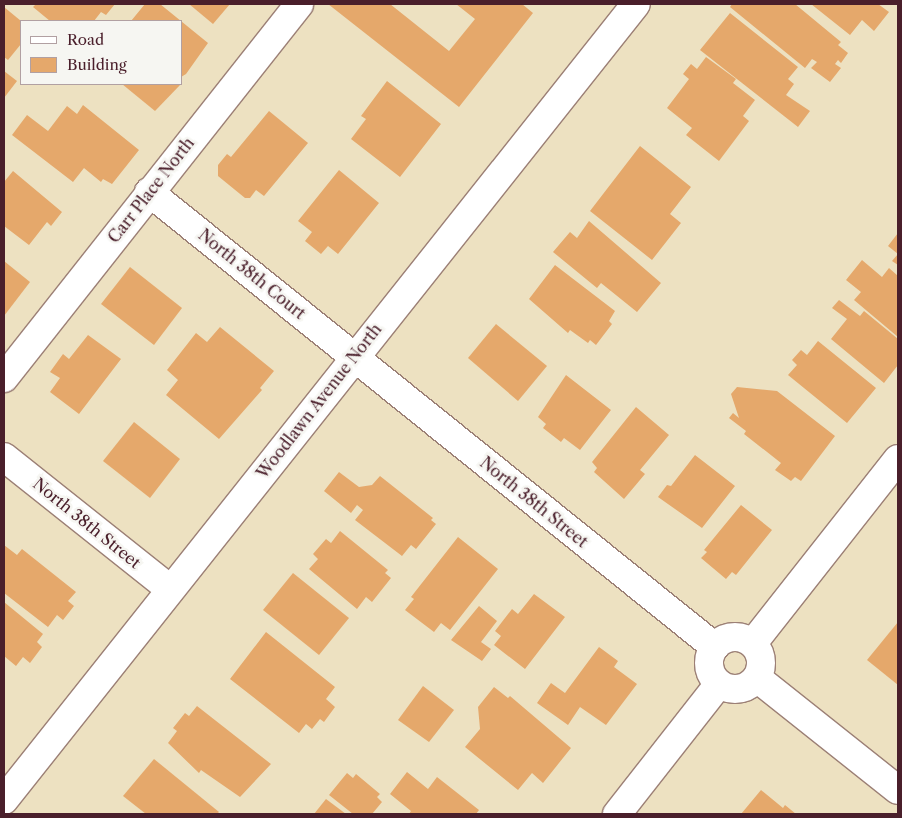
<!DOCTYPE html>
<style>
body{margin:0}
#map{position:relative;width:902px;height:818px;overflow:hidden;background:#ede1c1;font-family:"Libre Caslon Text",serif}
div>[style]{position:absolute}
[style*='--x']{left:calc(var(--x)*1px);top:calc(var(--y)*1px);width:calc(var(--w)*1px);rotate:calc(var(--a)*1deg)}
.building>*{inset:0;background:#e5a86b}
.roads{filter:drop-shadow(1px 0 #9c8076) drop-shadow(-1px 0 #9c8076) drop-shadow(0 1px #9c8076) drop-shadow(0 -1px #9c8076)}
.street>*{height:28px;margin:-14px;padding:0 14px;transform-origin:14px;border-radius:14px;background:#fff}
.street>.ring{margin:-14px;padding:0;box-sizing:content-box;background:none;border:28px solid #fff;border-radius:50%}
span{translate:-50% -50%;white-space:nowrap;text-align:center;line-height:1.15;-webkit-text-stroke:5px #f6f6f2;paint-order:stroke}
.street-label{font-size:16px;color:#4a1f2b}
.frame{position:absolute;inset:0;border:5px solid #4a1f2b;pointer-events:none}
.legend{position:absolute;left:20px;top:20px;width:162px;height:65px;box-sizing:border-box;background:#f6f6f2;border:1px solid #b1a0a2;margin:0;padding:6px 9px;list-style:none;font-size:15px;color:#4a1f2b}
.legend li{display:flex;align-items:center;gap:10px;height:25px}
.legend b{width:25px;border:1px solid #b1a0a2}
</style>
<div id="map">
<div class="building">
<i style="clip-path:polygon(36px 4px,115px 4px,106px 15px,101px 12px,94px 21px,50px 21px,33px 7px)"></i>
<i style="clip-path:polygon(145px 4px,160px 4px,208px 43px,186px 74px,181px 77px,181px 21px,131px 21px)"></i>
<i style="clip-path:polygon(189px 4px,230px 4px,213px 24px)"></i>
<i style="clip-path:polygon(328px 4px,390px 4px,449px 51px,475px 19px,456px 4px,522px 4px,533px 13px,459px 107px)"></i>
<i style="clip-path:polygon(732px 4px,795px 4px,841px 42px,838px 45px,848px 53px,841px 63px,838px 60px,835px 64px,841px 68px,830px 82px,811px 68px,817px 62px,812px 59px,805px 68px,730px 7px)"></i>
<i style="clip-path:polygon(811px 4px,878px 4px,889px 12px,874px 31px,862px 20px,850px 35px)"></i>
<i style="clip-path:polygon(4px 7px,21px 21px,21px 44px,8px 60px,4px 57px)"></i>
<i style="clip-path:polygon(730px 13px,798px 67px,788px 79px,794px 84px,786px 95px,810px 111px,798px 127px,700px 50px)"></i>
<i style="clip-path:polygon(706px 57px,736px 79px,733px 83px,755px 100px,743px 116px,749px 121px,719px 161px,686px 135px,692px 128px,667px 108px,689px 79px,683px 74px,691px 64px,697px 69px)"></i>
<i style="clip-path:polygon(4px 71px,17px 81px,4px 98px)"></i>
<i style="clip-path:polygon(387px 81px,441px 124px,400px 177px,351px 139px,366px 119px,361px 116px)"></i>
<i style="clip-path:polygon(122px 84px,181px 84px,155px 111px)"></i>
<i style="clip-path:polygon(83px 105px,139px 150px,112px 184px,103px 179px,101px 182px,84px 168px,73px 182px,12px 135px,27px 115px,48px 131px,67px 106px,77px 114px)"></i>
<i style="clip-path:polygon(269px 111px,308px 143px,264px 196px,256px 190px,250px 198px,245px 198px,218px 176px,218px 165px,227px 154px,231px 157px)"></i>
<i style="clip-path:polygon(640px 146px,691px 187px,670px 214px,681px 223px,652px 260px,590px 211px)"></i>
<i style="clip-path:polygon(339px 170px,379px 203px,338px 254px,328px 246px,321px 254px,305px 241px,312px 232px,298px 221px)"></i>
<i style="clip-path:polygon(13px 171px,62px 212px,51px 226px,47px 222px,29px 245px,4px 226px,4px 182px)"></i>
<i style="clip-path:polygon(589px 221px,661px 283px,637px 312px,601px 283px,597px 288px,553px 252px,570px 232px,577px 238px)"></i>
<i style="clip-path:polygon(898px 233px,898px 265px,892px 261px,898px 254px,888px 246px)"></i>
<i style="clip-path:polygon(862px 260px,882px 277px,889px 268px,898px 276px,898px 337px,854px 300px,861px 292px,846px 280px)"></i>
<i style="clip-path:polygon(4px 261px,30px 282px,4px 316px)"></i>
<i style="clip-path:polygon(555px 265px,615px 311px,609px 321px,612px 324px,596px 345px,590px 340px,588px 343px,570px 330px,568px 333px,529px 299px)"></i>
<i style="clip-path:polygon(130px 267px,182px 308px,154px 345px,101px 304px)"></i>
<i style="clip-path:polygon(839px 300px,860px 316px,864px 311px,898px 339px,898px 365px,884px 383px,831px 339px,847px 319px,832px 308px)"></i>
<i style="clip-path:polygon(496px 324px,547px 366px,518px 401px,468px 358px)"></i>
<i style="clip-path:polygon(220px 327px,274px 371px,260px 388px,262px 390px,219px 439px,166px 395px,178px 380px,167px 370px,196px 333px,207px 342px)"></i>
<i style="clip-path:polygon(88px 335px,121px 359px,79px 414px,50px 392px,60px 378px,50px 372px,63px 354px,69px 359px)"></i>
<i style="clip-path:polygon(818px 341px,876px 388px,847px 423px,788px 375px,797px 365px,792px 360px,801px 350px,807px 355px)"></i>
<i style="clip-path:polygon(566px 375px,611px 410px,580px 450px,564px 438px,561px 442px,543px 428px,546px 424px,538px 417px)"></i>
<i style="clip-path:polygon(737px 387px,777px 391px,835px 436px,801px 481px,795px 477px,791px 481px,775px 470px,781px 463px,744px 434px,746px 431px,729px 418px,733px 413px,739px 418px,731px 394px)"></i>
<i style="clip-path:polygon(636px 407px,669px 435px,640px 470px,645px 474px,624px 499px,594px 472px,597px 468px,592px 462px)"></i>
<i style="clip-path:polygon(134px 422px,180px 459px,150px 498px,103px 461px)"></i>
<i style="clip-path:polygon(695px 455px,735px 486px,702px 528px,658px 497px,667px 485px,671px 486px)"></i>
<i style="clip-path:polygon(339px 472px,359px 487px,372px 485px,380px 476px,433px 518px,431px 520px,436px 524px,416px 549px,411px 545px,402px 556px,355px 520px,363px 510px,357px 505px,351px 513px,324px 491px)"></i>
<i style="clip-path:polygon(741px 505px,772px 530px,736px 575px,732px 572px,726px 579px,701px 558px,707px 552px,704px 550px)"></i>
<i style="clip-path:polygon(340px 531px,388px 570px,385px 573px,391px 578px,372px 602px,366px 597px,357px 609px,309px 569px,318px 559px,313px 554px,326px 539px,331px 543px)"></i>
<i style="clip-path:polygon(458px 537px,498px 569px,450px 630px,441px 623px,434px 632px,405px 610px,414px 599px,411px 597px)"></i>
<i style="clip-path:polygon(4px 545px,17px 555px,22px 549px,76px 592px,68px 601px,74px 606px,63px 620px,57px 615px,48px 627px,4px 593px)"></i>
<i style="clip-path:polygon(293px 573px,349px 618px,319px 655px,263px 610px)"></i>
<i style="clip-path:polygon(534px 594px,565px 617px,525px 669px,494px 645px,501px 636px,495px 631px,512px 609px,518px 614px)"></i>
<i style="clip-path:polygon(4px 602px,43px 634px,37px 642px,42px 647px,30px 663px,23px 657px,16px 666px,4px 656px)"></i>
<i style="clip-path:polygon(479px 606px,497px 621px,481px 642px,491px 649px,482px 661px,451px 640px)"></i>
<i style="clip-path:polygon(898px 622px,898px 685px,867px 660px)"></i>
<i style="clip-path:polygon(266px 632px,335px 687px,326px 699px,335px 707px,324px 722px,320px 719px,312px 729px,306px 724px,299px 733px,230px 679px)"></i>
<i style="clip-path:polygon(599px 647px,618px 661px,614px 667px,637px 684px,606px 725px,580px 707px,568px 725px,537px 703px,551px 683px,565px 693px)"></i>
<i style="clip-path:polygon(423px 686px,454px 710px,429px 742px,398px 720px)"></i>
<i style="clip-path:polygon(494px 687px,508px 698px,510px 696px,571px 748px,543px 783px,532px 773px,518px 790px,465px 747px,480px 729px,478px 707px)"></i>
<i style="clip-path:polygon(197px 706px,271px 764px,240px 797px,201px 770px,199px 773px,168px 743px,177px 731px,173px 728px,185px 713px,189px 716px)"></i>
<i style="clip-path:polygon(154px 759px,219px 812px,217px 814px,146px 814px,123px 796px)"></i>
<i style="clip-path:polygon(407px 772px,428px 789px,437px 777px,479px 810px,476px 814px,409px 814px,411px 811px,390px 794px)"></i>
<i style="clip-path:polygon(347px 773px,353px 778px,356px 774px,380px 794px,377px 797px,382px 802px,372px 814px,353px 814px,329px 795px)"></i>
<i style="clip-path:polygon(761px 790px,783px 808px,785px 805px,796px 814px,741px 814px)"></i>
<i style="clip-path:polygon(326px 799px,346px 814px,314px 814px)"></i>
</div>
<div class="roads">
<div class="street">
<i style="--x:149;--y:192;--w:726;--a:38.8"></i>
<i style="--x:4;--y:378;--w:476;--a:-51.7"></i>
<i style="--x:4;--y:457;--w:212;--a:38.5"></i>
<i class="ring" style="left:709px;top:637px;width:24px;height:24px"></i>
<i style="--x:753;--y:643;--w:234;--a:-51.8"></i>
<i style="--x:757;--y:678;--w:180;--a:38.5"></i>
<i style="--x:4;--y:800;--w:1016;--a:-51.55"></i>
<i style="--x:617;--y:814;--w:165;--a:-51.9"></i>
</div>
</div>
<div class="street-label">
<span style="left:151px;top:190px;rotate:-52deg">Carr Place North</span>
<span style="left:252px;top:274px;rotate:39deg">North 38th Court</span>
<span style="left:319px;top:401px;rotate:-52deg">Woodlawn Avenue North</span>
<span style="left:534px;top:502px;rotate:39deg">North 38th Street</span>
<span style="left:87px;top:523px;rotate:39deg">North 38th Street</span>
</div>
<div class="frame"></div>
<ul class="legend">
<li><b style="height:6px;background:#fff"></b>Road</li>
<li><b style="height:14px;background:#e5a86b"></b>Building</li>
</ul>
</div>
